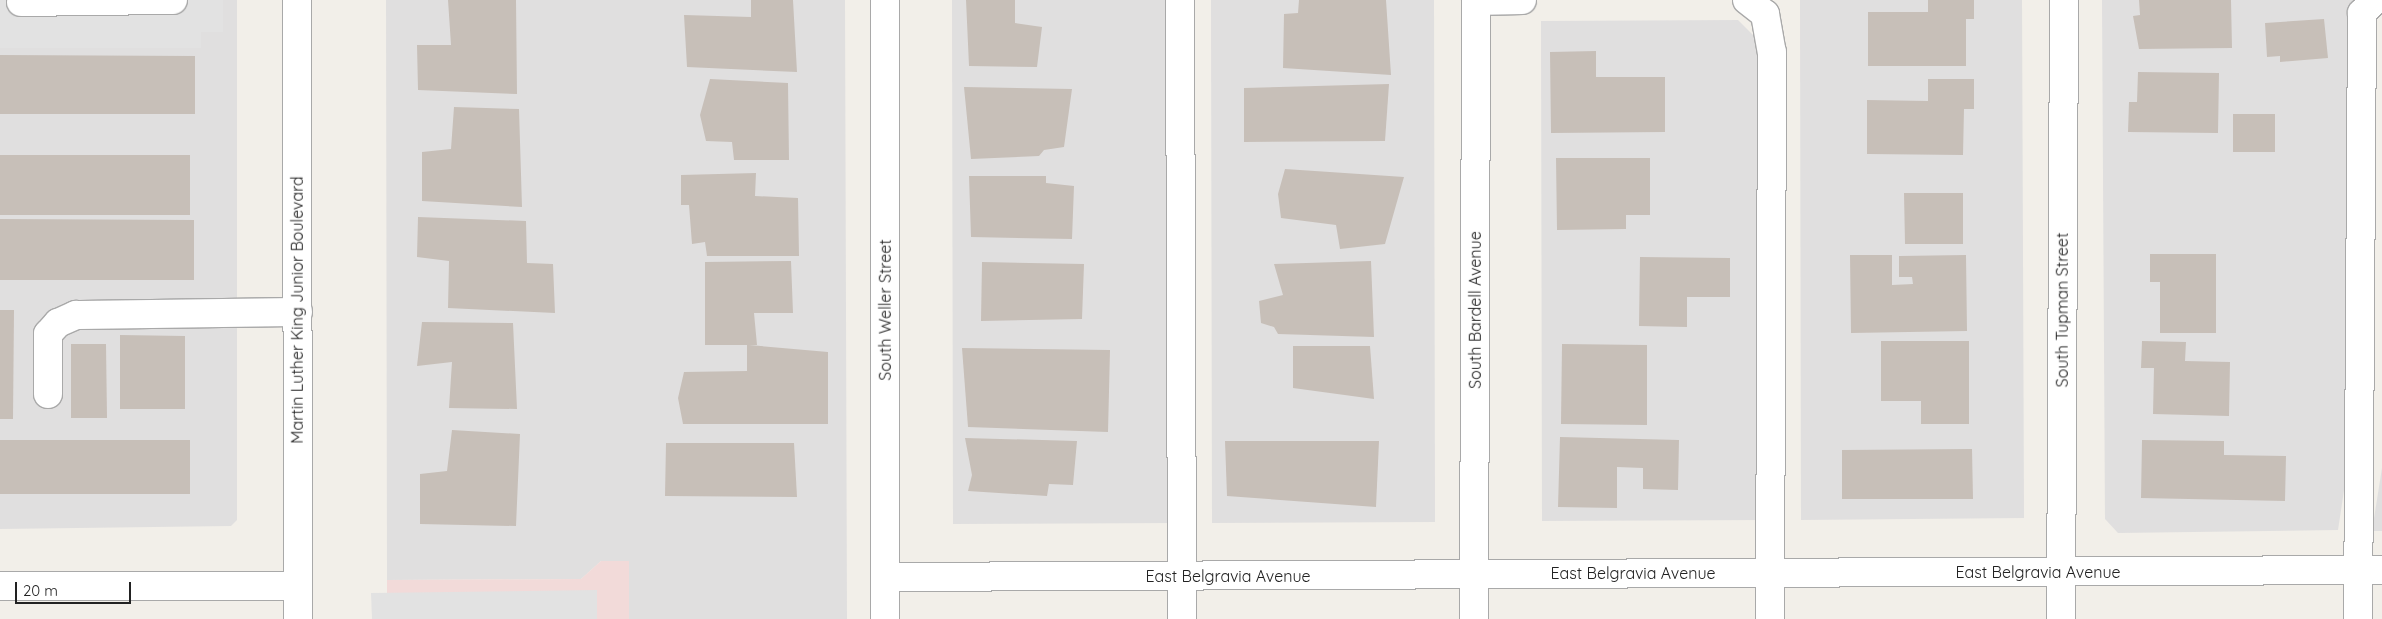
<!DOCTYPE html>
<style>
body{margin:0}
#map{position:relative;width:2382px;height:619px;overflow:hidden;background:#f2efe9;font-family:Quicksand,sans-serif}
div>[style]{position:absolute}
[style*='--x']{left:calc(var(--x)*1px);top:calc(var(--y)*1px);width:calc(var(--w)*1px);rotate:calc(var(--a)*1deg)}
.residential>*{inset:0;background:#e0dfdf}
.commercial>*{inset:0;background:#f2dad9}
.parking>*{inset:0;background:#e2e2e2}
.building>*{inset:0;background:#c7bfb8}
.roads{filter:drop-shadow(1px 0 #a9a9a9) drop-shadow(-1px 0 #a9a9a9) drop-shadow(0 1px #a9a9a9) drop-shadow(0 -1px #a9a9a9)}
.minor>*{height:28px;margin:-14px;padding:0 14px;transform-origin:14px;border-radius:14px;background:#fff}
span{translate:-50% -50%;white-space:nowrap;text-align:center;line-height:1.15;-webkit-text-stroke:4px #fff;paint-order:stroke}
.street-label{font-size:16px;color:#222}
.scale{position:absolute;left:15px;top:582px;width:116px;height:22px;box-sizing:border-box;border:2px solid #222;border-top:0;padding-left:6px;font-size:15px;line-height:18px;white-space:nowrap;color:#222;-webkit-text-stroke:4px #fff;paint-order:stroke}
</style>
<div id="map">
<div class="residential">
<i style="clip-path:polygon(0 0,237px 0,237px 520px,231px 526px,0 529px)"></i>
<i style="clip-path:polygon(386px 0,845px 0,847px 619px,629px 619px,629px 561px,601px 561px,581px 579px,387px 580px)"></i>
<i style="clip-path:polygon(952px 0,1175px 0,1177px 523px,953px 524px)"></i>
<i style="clip-path:polygon(1211px 0,1434px 0,1435px 522px,1212px 523px)"></i>
<i style="clip-path:polygon(1800px 0,2022px 0,2024px 518px,1801px 520px)"></i>
<i style="clip-path:polygon(2102px 0,2353px 0,2354px 424px,2338px 530px,2118px 533px,2105px 519px)"></i>
<i style="clip-path:polygon(1738px 20px,1764px 46px,1765px 520px,1542px 521px,1541px 21px)"></i>
<i style="clip-path:polygon(2382px 468px,2382px 531px,2372px 531px)"></i>
</div>
<div class="commercial">
<i style="clip-path:polygon(601px 561px,629px 561px,629px 619px,387px 619px,387px 580px,581px 579px)"></i>
</div>
<div class="parking">
<i style="clip-path:polygon(0 0,223px 0,223px 32px,201px 32px,201px 48px,0 48px)"></i>
<i style="clip-path:polygon(597px 590px,597px 619px,372px 619px,371px 593px)"></i>
</div>
<div class="building">
<i style="clip-path:polygon(448px 0,516px 0,517px 94px,418px 90px,417px 45px,451px 45px)"></i>
<i style="clip-path:polygon(751px 0,793px 0,797px 72px,687px 67px,684px 15px,751px 17px)"></i>
<i style="clip-path:polygon(966px 0,1015px 0,1015px 23px,1042px 27px,1037px 67px,969px 66px)"></i>
<i style="clip-path:polygon(1299px 0,1386px 0,1391px 75px,1283px 68px,1284px 14px,1298px 13px)"></i>
<i style="clip-path:polygon(1928px 0,1974px 0,1974px 19px,1966px 19px,1966px 66px,1868px 66px,1868px 12px,1928px 12px)"></i>
<i style="clip-path:polygon(2139px 0,2231px 0,2232px 48px,2139px 49px,2133px 16px,2140px 15px)"></i>
<i style="clip-path:polygon(2324px 19px,2328px 58px,2280px 62px,2280px 56px,2267px 57px,2265px 23px)"></i>
<i style="clip-path:polygon(1596px 51px,1596px 77px,1665px 77px,1665px 132px,1551px 133px,1550px 52px)"></i>
<i style="clip-path:polygon(0 55px,195px 56px,195px 114px,0 114px)"></i>
<i style="clip-path:polygon(2138px 72px,2219px 73px,2218px 133px,2128px 132px,2129px 102px,2137px 102px)"></i>
<i style="clip-path:polygon(710px 79px,788px 83px,789px 160px,734px 160px,732px 142px,706px 141px,700px 115px)"></i>
<i style="clip-path:polygon(1928px 79px,1974px 79px,1974px 109px,1964px 109px,1963px 155px,1867px 154px,1867px 100px,1928px 101px)"></i>
<i style="clip-path:polygon(1389px 84px,1385px 141px,1244px 142px,1244px 88px)"></i>
<i style="clip-path:polygon(964px 87px,1072px 89px,1064px 147px,1044px 150px,1039px 156px,971px 159px)"></i>
<i style="clip-path:polygon(454px 107px,519px 109px,522px 207px,422px 201px,422px 152px,451px 149px)"></i>
<i style="clip-path:polygon(2233px 114px,2275px 114px,2275px 152px,2233px 152px)"></i>
<i style="clip-path:polygon(0 155px,190px 155px,190px 215px,0 215px)"></i>
<i style="clip-path:polygon(1556px 158px,1650px 158px,1650px 215px,1626px 215px,1626px 229px,1557px 230px)"></i>
<i style="clip-path:polygon(1285px 169px,1404px 177px,1385px 244px,1340px 249px,1336px 225px,1281px 218px,1278px 194px)"></i>
<i style="clip-path:polygon(756px 173px,755px 196px,798px 198px,799px 256px,707px 256px,705px 242px,692px 244px,689px 205px,681px 205px,681px 175px)"></i>
<i style="clip-path:polygon(969px 176px,1046px 176px,1046px 183px,1074px 186px,1072px 239px,971px 237px)"></i>
<i style="clip-path:polygon(1904px 193px,1963px 193px,1963px 244px,1905px 244px)"></i>
<i style="clip-path:polygon(418px 217px,526px 221px,527px 263px,553px 264px,555px 313px,448px 308px,449px 261px,417px 257px)"></i>
<i style="clip-path:polygon(0 219px,194px 220px,194px 280px,0 280px)"></i>
<i style="clip-path:polygon(2150px 254px,2216px 254px,2216px 333px,2160px 333px,2160px 282px,2150px 282px)"></i>
<i style="clip-path:polygon(1850px 255px,1892px 255px,1892px 285px,1913px 284px,1912px 277px,1899px 277px,1899px 256px,1966px 255px,1967px 331px,1851px 333px)"></i>
<i style="clip-path:polygon(1640px 257px,1730px 258px,1730px 297px,1687px 297px,1687px 327px,1639px 326px)"></i>
<i style="clip-path:polygon(791px 261px,793px 313px,754px 313px,757px 345px,749px 345px,828px 352px,828px 424px,683px 424px,678px 398px,684px 372px,747px 371px,747px 345px,705px 345px,705px 262px)"></i>
<i style="clip-path:polygon(1371px 261px,1374px 337px,1278px 334px,1274px 327px,1261px 323px,1259px 301px,1283px 295px,1274px 264px)"></i>
<i style="clip-path:polygon(982px 262px,1084px 264px,1082px 319px,981px 321px)"></i>
<i style="clip-path:polygon(0 310px,14px 310px,13px 419px,0 419px)"></i>
<i style="clip-path:polygon(422px 322px,513px 323px,517px 409px,449px 408px,452px 362px,417px 366px)"></i>
<i style="clip-path:polygon(120px 335px,185px 336px,185px 409px,120px 409px)"></i>
<i style="clip-path:polygon(1881px 341px,1969px 341px,1969px 424px,1921px 424px,1921px 401px,1881px 401px)"></i>
<i style="clip-path:polygon(2142px 341px,2186px 342px,2185px 361px,2230px 362px,2229px 416px,2153px 414px,2154px 368px,2141px 368px)"></i>
<i style="clip-path:polygon(71px 344px,106px 344px,107px 418px,71px 418px)"></i>
<i style="clip-path:polygon(1562px 344px,1647px 345px,1647px 425px,1561px 424px)"></i>
<i style="clip-path:polygon(1293px 346px,1370px 346px,1374px 399px,1293px 388px)"></i>
<i style="clip-path:polygon(962px 348px,1110px 350px,1108px 432px,968px 427px)"></i>
<i style="clip-path:polygon(452px 430px,520px 434px,516px 526px,420px 524px,420px 474px,447px 471px)"></i>
<i style="clip-path:polygon(1560px 437px,1679px 440px,1678px 490px,1643px 489px,1643px 468px,1617px 467px,1617px 508px,1558px 507px)"></i>
<i style="clip-path:polygon(965px 438px,1077px 441px,1073px 485px,1049px 484px,1047px 496px,968px 491px,972px 475px)"></i>
<i style="clip-path:polygon(0 440px,190px 440px,190px 494px,0 494px)"></i>
<i style="clip-path:polygon(2142px 440px,2224px 441px,2224px 455px,2286px 456px,2285px 501px,2141px 498px)"></i>
<i style="clip-path:polygon(1225px 441px,1379px 441px,1376px 507px,1227px 496px)"></i>
<i style="clip-path:polygon(666px 443px,794px 443px,797px 497px,665px 496px)"></i>
<i style="clip-path:polygon(1972px 449px,1973px 499px,1842px 499px,1842px 450px)"></i>
</div>
<div class="roads">
<div class="minor">
<i style="--x:297;--y:0;--w:619;--a:89.91"></i>
<i style="--x:885;--y:0;--w:619;--a:90"></i>
<i style="--x:1180;--y:0;--w:619;--a:89.81"></i>
<i style="--x:1747;--y:0;--w:23;--a:38"></i>
<i style="--x:1765;--y:14;--w:39;--a:80"></i>
<i style="--x:1772;--y:52;--w:567;--a:90.2"></i>
<i style="--x:1476;--y:1;--w:46;--a:-1.2"></i>
<i style="--x:21;--y:2;--w:152;--a:-0.8"></i>
<i style="--x:48;--y:394;--w:60;--a:-90"></i>
<i style="--x:48;--y:334;--w:15;--a:-48"></i>
<i style="--x:58;--y:323;--w:20;--a:-24"></i>
<i style="--x:76;--y:315;--w:222;--a:-0.8"></i>
<i style="--x:885;--y:577;--w:1497;--a:-0.27"></i>
<i style="--x:0;--y:586;--w:298;--a:0"></i>
<i style="--x:1474;--y:619;--w:619;--a:-89.81"></i>
<i style="--x:2061;--y:619;--w:619;--a:-89.72"></i>
<i style="--x:2358;--y:619;--w:606;--a:-89.62"></i>
<i style="--x:2362;--y:13;--w:18;--a:-45"></i>
</div>
</div>
<div class="street-label">
<span style="left:297px;top:310px;rotate:-90deg">Martin Luther King Junior Boulevard</span>
<span style="left:885px;top:310px;rotate:-90deg">South Weller Street</span>
<span style="left:1475px;top:310px;rotate:-90deg">South Bardell Avenue</span>
<span style="left:2062px;top:310px;rotate:-90deg">South Tupman Street</span>
<span style="left:2038px;top:572px">East Belgravia Avenue</span>
<span style="left:1633px;top:573px">East Belgravia Avenue</span>
<span style="left:1228px;top:576px">East Belgravia Avenue</span>
</div>
<div class="scale">20 m</div>
</div>
